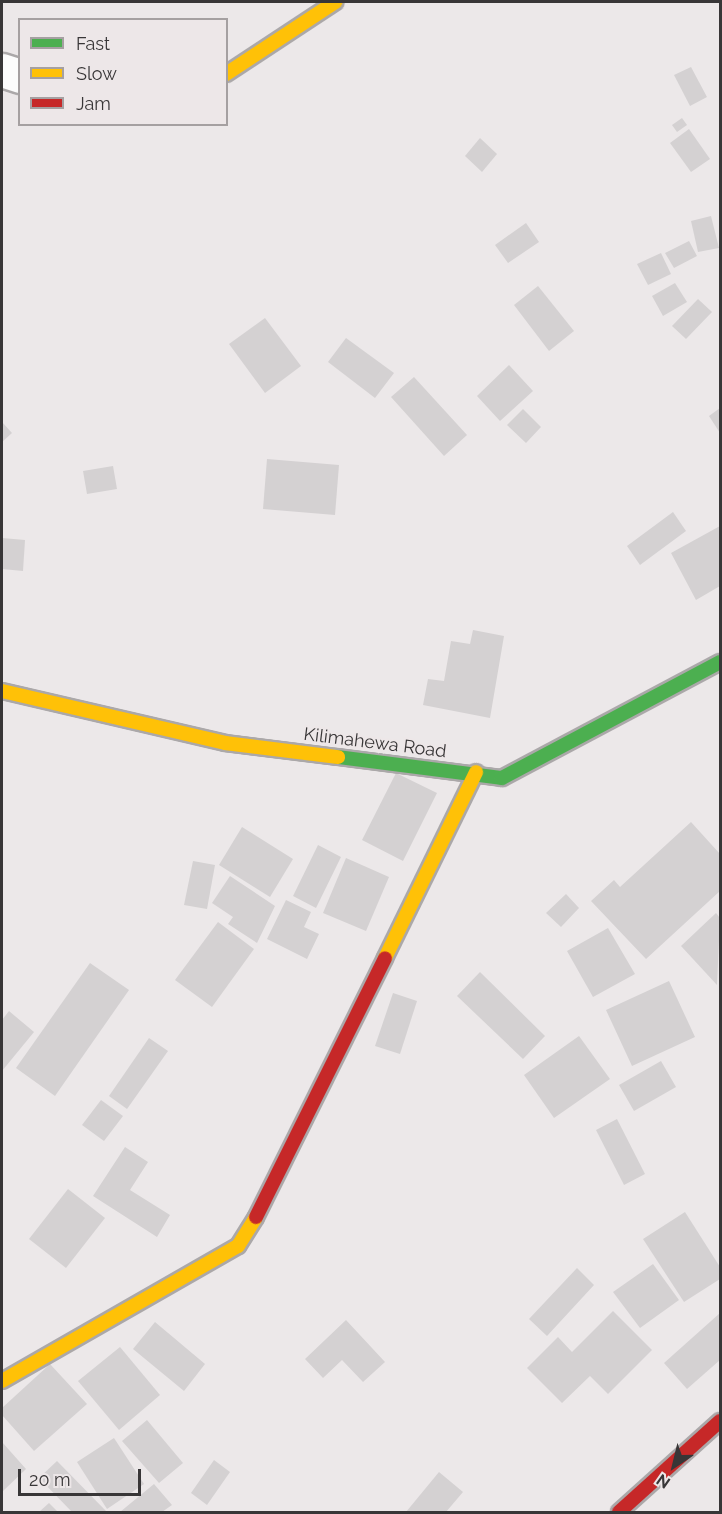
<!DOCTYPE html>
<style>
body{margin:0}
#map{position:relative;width:722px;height:1514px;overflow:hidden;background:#ece8e9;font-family:Raleway,sans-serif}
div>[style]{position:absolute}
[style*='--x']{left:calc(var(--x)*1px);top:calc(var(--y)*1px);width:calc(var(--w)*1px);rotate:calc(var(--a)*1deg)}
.building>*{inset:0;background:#d4d1d2}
.roads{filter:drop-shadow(2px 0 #aba8a9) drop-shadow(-2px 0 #aba8a9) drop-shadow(0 2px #aba8a9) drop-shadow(0 -2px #aba8a9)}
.street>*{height:33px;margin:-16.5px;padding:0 16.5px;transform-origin:16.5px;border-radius:16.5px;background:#fcfcfc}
.fast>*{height:14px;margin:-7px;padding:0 7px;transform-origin:7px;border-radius:7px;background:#4caf50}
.slow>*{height:14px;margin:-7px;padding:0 7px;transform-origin:7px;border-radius:7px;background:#ffc107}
.jam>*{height:14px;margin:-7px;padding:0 7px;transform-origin:7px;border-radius:7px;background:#c62828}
span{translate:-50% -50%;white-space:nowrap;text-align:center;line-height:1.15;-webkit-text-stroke:4.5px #ede7e8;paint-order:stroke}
.street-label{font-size:18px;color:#383637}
.frame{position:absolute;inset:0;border:3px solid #383637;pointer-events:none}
.legend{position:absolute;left:18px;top:18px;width:210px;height:108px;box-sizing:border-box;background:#ede7e8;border:2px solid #a5a0a1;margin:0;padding:8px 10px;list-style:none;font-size:18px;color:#383637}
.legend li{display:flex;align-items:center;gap:12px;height:30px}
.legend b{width:30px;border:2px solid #a5a0a1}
.north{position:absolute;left:644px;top:1436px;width:60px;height:60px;-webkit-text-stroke:4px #ede7e8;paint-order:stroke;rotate:215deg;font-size:16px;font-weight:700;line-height:24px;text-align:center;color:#383637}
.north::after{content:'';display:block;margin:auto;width:21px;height:27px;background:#383637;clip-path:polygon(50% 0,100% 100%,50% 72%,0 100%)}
.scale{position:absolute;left:18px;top:1469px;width:123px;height:27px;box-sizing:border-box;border:3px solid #383637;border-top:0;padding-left:8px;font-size:18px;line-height:21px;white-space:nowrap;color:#383637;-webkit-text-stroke:4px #ede7e8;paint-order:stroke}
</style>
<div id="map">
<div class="building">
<i style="clip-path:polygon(691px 67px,707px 97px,690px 106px,674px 75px)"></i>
<i style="clip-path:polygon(682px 118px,687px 125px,677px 132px,672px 125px)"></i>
<i style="clip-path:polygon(689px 129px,710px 159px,691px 172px,670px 143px)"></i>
<i style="clip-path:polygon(480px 138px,497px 154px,482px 172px,465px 156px)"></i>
<i style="clip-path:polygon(711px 216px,719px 248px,698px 252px,691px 221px)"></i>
<i style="clip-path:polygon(526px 223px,539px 242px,508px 263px,495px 245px)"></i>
<i style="clip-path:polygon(689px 241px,697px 256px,674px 268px,665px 253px)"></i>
<i style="clip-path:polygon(661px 253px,671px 274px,648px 285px,637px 264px)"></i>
<i style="clip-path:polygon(675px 283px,687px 302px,663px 316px,652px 296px)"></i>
<i style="clip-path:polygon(538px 286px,574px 331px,549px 351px,514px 305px)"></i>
<i style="clip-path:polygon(698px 299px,712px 312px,686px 339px,672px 326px)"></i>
<i style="clip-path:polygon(265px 318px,301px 366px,265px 393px,229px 344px)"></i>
<i style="clip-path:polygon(346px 338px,394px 373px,375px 398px,328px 362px)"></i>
<i style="clip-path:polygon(509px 365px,533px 391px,500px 421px,477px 396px)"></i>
<i style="clip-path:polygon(414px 377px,467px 435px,444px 456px,391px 397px)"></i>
<i style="clip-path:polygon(720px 408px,720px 433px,709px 416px)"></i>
<i style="clip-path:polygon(523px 409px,541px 427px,526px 443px,507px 425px)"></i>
<i style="clip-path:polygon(2px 422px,12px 433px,2px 442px)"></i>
<i style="clip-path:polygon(267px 459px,339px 465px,335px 515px,263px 509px)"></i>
<i style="clip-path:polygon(113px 466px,117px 489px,87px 494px,83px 471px)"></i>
<i style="clip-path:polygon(673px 512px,686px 531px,640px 565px,627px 546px)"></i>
<i style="clip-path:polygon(720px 526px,720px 586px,696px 600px,671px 553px)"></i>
<i style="clip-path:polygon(2px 538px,25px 540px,23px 571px,2px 569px)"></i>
<i style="clip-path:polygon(473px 630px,504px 636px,490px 718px,423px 705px,428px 679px,444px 681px,451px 641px,470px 644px)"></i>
<i style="clip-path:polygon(396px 773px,437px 793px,403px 861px,362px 840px)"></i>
<i style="clip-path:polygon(691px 822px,720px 854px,720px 891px,646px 959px,591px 901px,614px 880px,620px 887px)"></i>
<i style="clip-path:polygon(242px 827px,293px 859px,270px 897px,219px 865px)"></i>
<i style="clip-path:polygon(318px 845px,341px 857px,316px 908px,293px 896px)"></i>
<i style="clip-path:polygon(346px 858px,389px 877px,366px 931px,323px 913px)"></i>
<i style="clip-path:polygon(193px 861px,215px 865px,207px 909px,184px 905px)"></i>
<i style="clip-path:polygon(230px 876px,275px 906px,257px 943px,228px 924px,233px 917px,212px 903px)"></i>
<i style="clip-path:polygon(566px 894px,579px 908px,561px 927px,546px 913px)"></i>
<i style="clip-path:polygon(286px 900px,311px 912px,304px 927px,319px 934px,307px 959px,267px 939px)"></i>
<i style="clip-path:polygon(716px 913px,720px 918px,717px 985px,681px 946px)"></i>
<i style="clip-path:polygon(218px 922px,254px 949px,212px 1007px,175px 980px)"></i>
<i style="clip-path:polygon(608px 928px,635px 974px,593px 997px,567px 951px)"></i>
<i style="clip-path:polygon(90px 963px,129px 990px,55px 1096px,16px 1068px)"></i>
<i style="clip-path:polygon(480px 972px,545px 1036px,523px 1059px,457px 996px)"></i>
<i style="clip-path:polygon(669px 981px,695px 1037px,632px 1066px,606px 1010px)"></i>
<i style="clip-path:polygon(393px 993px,417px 1001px,400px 1054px,375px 1046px)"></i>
<i style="clip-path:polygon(9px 1011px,34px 1032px,2px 1071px,2px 1020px)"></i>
<i style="clip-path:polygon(579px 1036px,610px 1079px,554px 1118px,524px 1075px)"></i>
<i style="clip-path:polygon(149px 1038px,168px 1051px,127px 1109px,109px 1096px)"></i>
<i style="clip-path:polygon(661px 1061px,676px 1087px,634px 1111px,619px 1085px)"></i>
<i style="clip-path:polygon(101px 1100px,123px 1116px,104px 1141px,82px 1125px)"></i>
<i style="clip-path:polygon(617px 1119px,645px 1174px,624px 1185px,596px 1130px)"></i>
<i style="clip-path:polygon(125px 1147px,148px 1162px,130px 1190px,170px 1215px,157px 1237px,93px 1196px)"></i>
<i style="clip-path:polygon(68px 1189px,105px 1218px,66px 1268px,29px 1239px)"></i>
<i style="clip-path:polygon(685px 1212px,720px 1267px,720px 1279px,684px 1302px,643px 1239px)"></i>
<i style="clip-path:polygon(653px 1264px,679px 1300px,640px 1328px,613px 1292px)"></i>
<i style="clip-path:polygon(577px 1268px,594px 1285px,547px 1336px,529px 1319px)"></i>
<i style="clip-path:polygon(613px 1311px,652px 1350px,608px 1394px,590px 1376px,562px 1403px,527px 1368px,558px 1337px,572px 1352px)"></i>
<i style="clip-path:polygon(720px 1313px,720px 1360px,687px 1389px,664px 1363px)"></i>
<i style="clip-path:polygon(346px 1320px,385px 1362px,363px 1382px,342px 1360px,323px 1378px,305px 1359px)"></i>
<i style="clip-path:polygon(155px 1322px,205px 1364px,184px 1391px,133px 1349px)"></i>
<i style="clip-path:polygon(120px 1347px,160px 1395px,119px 1430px,78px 1381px)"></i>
<i style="clip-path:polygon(50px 1364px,87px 1404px,34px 1451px,2px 1415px,2px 1408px)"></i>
<i style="clip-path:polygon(147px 1420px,183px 1463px,159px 1483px,122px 1441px)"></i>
<i style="clip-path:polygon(114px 1438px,144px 1484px,107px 1509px,77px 1462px)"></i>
<i style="clip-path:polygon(2px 1442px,26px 1469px,2px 1492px)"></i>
<i style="clip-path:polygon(214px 1460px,230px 1472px,207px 1505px,191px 1493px)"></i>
<i style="clip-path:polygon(57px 1461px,107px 1512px,72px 1512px,39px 1478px)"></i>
<i style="clip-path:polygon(439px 1472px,463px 1492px,446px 1512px,406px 1512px)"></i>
<i style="clip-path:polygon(154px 1484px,172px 1505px,162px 1512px,120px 1512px)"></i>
<i style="clip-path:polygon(49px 1503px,58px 1512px,39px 1512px)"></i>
</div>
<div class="roads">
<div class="street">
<i style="--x:2;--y:70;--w:19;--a:18"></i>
</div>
<div class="fast">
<i style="--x:338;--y:757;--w:165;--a:7.3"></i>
<i style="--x:502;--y:778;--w:247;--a:-28"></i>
</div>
<div class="slow">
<i style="--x:226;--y:74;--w:131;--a:-33.4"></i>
<i style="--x:2;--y:691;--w:229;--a:13.1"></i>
<i style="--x:225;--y:743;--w:114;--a:7.1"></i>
<i style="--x:385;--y:958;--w:207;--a:-63.9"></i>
<i style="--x:2;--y:1381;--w:272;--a:-29.8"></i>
<i style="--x:238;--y:1246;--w:34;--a:-58"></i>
</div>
<div class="jam">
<i style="--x:256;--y:1217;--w:289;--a:-63.5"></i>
<i style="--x:619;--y:1512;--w:136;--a:-42"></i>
</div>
</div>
<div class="street-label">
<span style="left:375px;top:743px;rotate:7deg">Kilimahewa Road</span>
</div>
<div class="frame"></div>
<ul class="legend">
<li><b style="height:8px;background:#4caf50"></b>Fast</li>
<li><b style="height:8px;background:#ffc107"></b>Slow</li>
<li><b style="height:8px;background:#c62828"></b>Jam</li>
</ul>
<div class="north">N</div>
<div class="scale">20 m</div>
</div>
